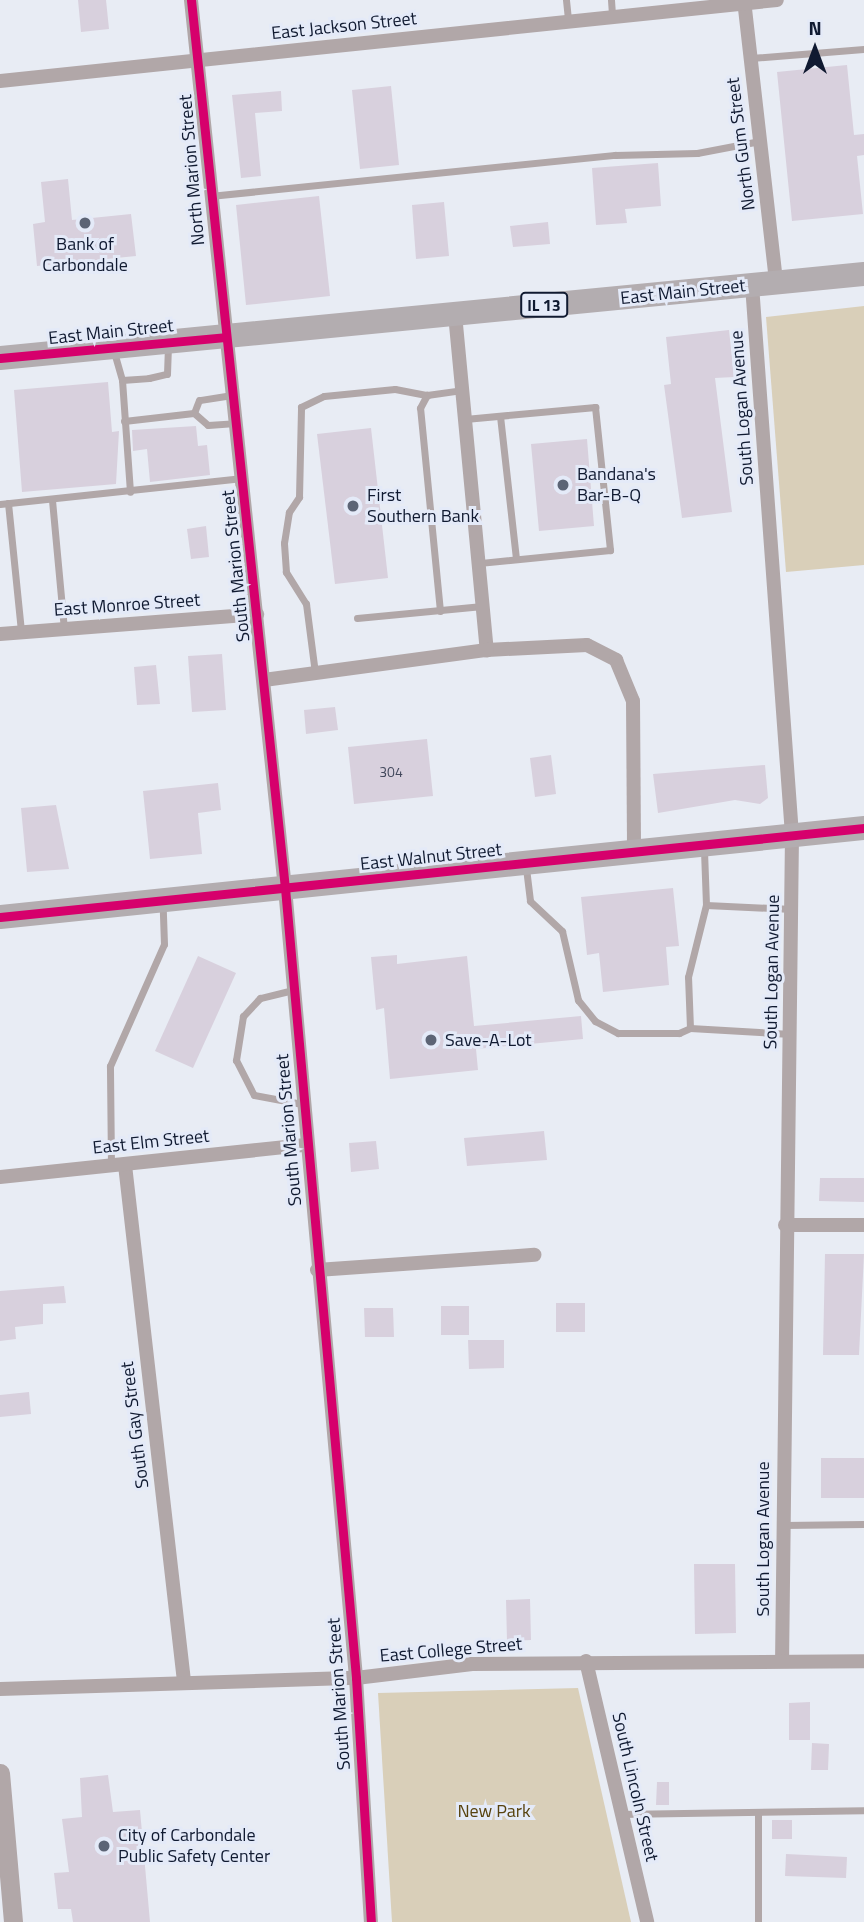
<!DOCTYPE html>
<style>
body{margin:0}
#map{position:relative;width:864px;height:1922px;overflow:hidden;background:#e8ecf4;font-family:"Titillium Web",sans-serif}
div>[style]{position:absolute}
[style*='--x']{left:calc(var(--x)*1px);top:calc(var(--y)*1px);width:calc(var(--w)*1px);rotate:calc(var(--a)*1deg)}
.green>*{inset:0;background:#d9cfb9}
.building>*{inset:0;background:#d8d0dd}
.service>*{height:7px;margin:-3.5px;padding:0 3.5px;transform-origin:3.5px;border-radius:3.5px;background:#b1a7a8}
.minor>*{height:14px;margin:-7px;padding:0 7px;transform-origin:7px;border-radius:7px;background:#b1a7a8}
.tertiary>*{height:19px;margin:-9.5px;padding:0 9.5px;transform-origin:9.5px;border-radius:9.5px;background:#b1a7a8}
.trunk>*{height:24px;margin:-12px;padding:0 12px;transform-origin:12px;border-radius:12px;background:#b3adb0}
.cycleway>*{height:9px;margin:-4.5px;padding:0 4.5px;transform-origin:4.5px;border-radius:4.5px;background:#d6006c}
.dots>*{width:19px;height:19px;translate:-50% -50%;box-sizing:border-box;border:4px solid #e4eaf8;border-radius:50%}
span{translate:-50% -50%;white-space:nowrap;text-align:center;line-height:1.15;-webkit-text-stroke:6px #e4eaf8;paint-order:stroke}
.number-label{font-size:14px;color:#42485c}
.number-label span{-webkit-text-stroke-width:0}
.shield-label span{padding:2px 5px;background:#e4eaf8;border:2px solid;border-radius:5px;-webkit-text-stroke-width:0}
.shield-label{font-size:16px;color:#101a31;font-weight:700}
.street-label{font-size:18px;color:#101a31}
.poi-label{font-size:18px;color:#101a31}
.left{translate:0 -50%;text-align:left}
.park-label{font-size:18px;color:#57420e}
.north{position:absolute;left:780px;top:14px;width:70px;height:70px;-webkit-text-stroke:5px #e4eaf8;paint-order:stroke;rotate:0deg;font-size:19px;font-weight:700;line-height:28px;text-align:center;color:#101a31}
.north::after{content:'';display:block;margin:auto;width:24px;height:32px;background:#101a31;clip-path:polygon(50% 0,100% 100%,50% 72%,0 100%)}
</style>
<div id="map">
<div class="green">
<i style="clip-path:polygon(864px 306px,864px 565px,786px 572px,766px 317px)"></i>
<i style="clip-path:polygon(578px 1688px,631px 1922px,392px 1922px,378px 1693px)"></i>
</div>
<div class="building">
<i style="clip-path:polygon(78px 0,106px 0,109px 29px,81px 32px)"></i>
<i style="clip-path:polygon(847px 65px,854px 135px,864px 134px,864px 155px,857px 156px,863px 214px,792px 221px,777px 72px)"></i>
<i style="clip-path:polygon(391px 86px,399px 165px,360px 169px,352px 90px)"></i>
<i style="clip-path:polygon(281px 91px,282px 111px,255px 113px,261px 176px,241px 178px,232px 95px)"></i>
<i style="clip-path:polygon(658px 163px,661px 206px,625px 209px,627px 223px,596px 225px,592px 168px)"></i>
<i style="clip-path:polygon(68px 179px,72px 220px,131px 214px,136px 256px,37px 266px,33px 224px,45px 222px,41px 182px)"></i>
<i style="clip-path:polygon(319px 196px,330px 296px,246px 305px,236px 205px)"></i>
<i style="clip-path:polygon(444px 202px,449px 256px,416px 259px,412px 205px)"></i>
<i style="clip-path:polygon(548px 222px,550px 244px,513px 247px,510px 226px)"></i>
<i style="clip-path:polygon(729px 330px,734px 377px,715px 378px,732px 512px,682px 518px,664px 385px,671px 384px,666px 337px)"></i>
<i style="clip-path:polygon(108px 382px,112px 432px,119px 431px,116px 484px,22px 492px,14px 390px)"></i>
<i style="clip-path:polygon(196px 426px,198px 446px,207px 445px,210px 475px,150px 482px,147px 449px,133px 451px,132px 430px)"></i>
<i style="clip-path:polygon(371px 428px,388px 578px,335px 584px,317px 434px)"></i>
<i style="clip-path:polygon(587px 439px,594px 526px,539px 531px,531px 444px)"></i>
<i style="clip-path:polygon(206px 526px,209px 557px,191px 559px,187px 529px)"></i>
<i style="clip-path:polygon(222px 654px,226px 710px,192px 712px,188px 656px)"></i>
<i style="clip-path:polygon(156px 665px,160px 704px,137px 705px,134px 667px)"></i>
<i style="clip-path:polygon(335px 707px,338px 730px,306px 734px,304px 710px)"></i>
<i style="clip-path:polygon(427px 739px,433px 796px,354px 804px,348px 747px)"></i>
<i style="clip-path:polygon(551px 755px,556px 794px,535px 797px,530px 758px)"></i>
<i style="clip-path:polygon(765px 765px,768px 798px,760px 804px,735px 800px,658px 813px,653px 774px)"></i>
<i style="clip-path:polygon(218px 783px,221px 810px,198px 813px,202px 854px,150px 859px,143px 791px)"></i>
<i style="clip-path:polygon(56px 805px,69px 869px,27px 872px,21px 808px)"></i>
<i style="clip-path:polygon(673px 888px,679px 946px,666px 947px,669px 985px,603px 992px,599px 953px,587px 955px,581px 897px)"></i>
<i style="clip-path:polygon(397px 955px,397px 964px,467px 956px,474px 1026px,581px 1016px,583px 1039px,476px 1049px,478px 1070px,390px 1079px,384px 1008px,376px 1010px,371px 957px)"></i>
<i style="clip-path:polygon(198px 956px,236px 973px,193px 1068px,155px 1051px)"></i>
<i style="clip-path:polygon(544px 1131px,547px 1160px,467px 1166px,464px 1138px)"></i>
<i style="clip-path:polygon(376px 1141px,379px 1169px,351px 1172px,349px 1143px)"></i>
<i style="clip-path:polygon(820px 1178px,864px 1178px,864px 1202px,819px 1201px)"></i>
<i style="clip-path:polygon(825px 1254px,864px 1254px,859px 1355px,823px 1355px)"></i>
<i style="clip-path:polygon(64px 1286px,66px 1303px,43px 1304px,43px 1324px,15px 1327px,16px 1339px,0 1341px,0 1291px)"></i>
<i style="clip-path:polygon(556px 1303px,585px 1303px,585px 1332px,556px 1332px)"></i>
<i style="clip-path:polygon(441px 1306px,469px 1306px,469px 1335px,441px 1335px)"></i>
<i style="clip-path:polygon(364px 1308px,393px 1308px,394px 1337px,365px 1337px)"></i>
<i style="clip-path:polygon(468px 1340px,504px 1340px,504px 1368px,469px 1369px)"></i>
<i style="clip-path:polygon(29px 1392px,31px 1414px,0 1417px,0 1395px)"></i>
<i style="clip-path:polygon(821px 1458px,864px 1458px,864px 1498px,821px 1498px)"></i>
<i style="clip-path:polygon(694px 1564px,735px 1564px,736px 1633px,695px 1634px)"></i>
<i style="clip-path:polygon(530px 1599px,531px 1640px,507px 1641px,506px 1600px)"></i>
<i style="clip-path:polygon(810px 1702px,810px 1740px,789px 1740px,789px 1703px)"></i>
<i style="clip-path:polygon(812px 1743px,829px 1744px,828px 1770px,811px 1770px)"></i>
<i style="clip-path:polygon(108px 1775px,113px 1812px,140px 1810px,150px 1922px,73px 1922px,71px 1909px,58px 1909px,54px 1873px,69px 1872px,62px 1819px,82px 1817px,80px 1778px)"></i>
<i style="clip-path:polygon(657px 1782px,669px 1782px,669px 1805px,656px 1805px)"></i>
<i style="clip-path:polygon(772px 1820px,792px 1820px,792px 1839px,772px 1839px)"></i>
<i style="clip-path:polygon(786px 1854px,847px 1857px,846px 1878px,785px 1876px)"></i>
</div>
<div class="service">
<i style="--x:566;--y:0;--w:20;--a:84"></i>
<i style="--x:611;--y:0;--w:15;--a:86"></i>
<i style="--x:751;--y:58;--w:113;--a:-4.6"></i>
<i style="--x:210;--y:196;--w:407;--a:-5.8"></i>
<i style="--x:615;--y:155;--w:82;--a:-1.4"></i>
<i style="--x:697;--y:153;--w:64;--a:-10.8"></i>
<i style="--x:114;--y:352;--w:29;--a:74"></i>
<i style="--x:122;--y:380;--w:27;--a:-4"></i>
<i style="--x:149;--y:378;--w:18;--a:-13"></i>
<i style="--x:167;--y:374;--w:28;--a:-88"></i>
<i style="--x:122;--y:380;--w:112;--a:85.9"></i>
<i style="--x:232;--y:395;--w:33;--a:171"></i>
<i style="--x:199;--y:400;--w:14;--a:111"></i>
<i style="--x:194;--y:413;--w:18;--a:41"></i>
<i style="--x:208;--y:425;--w:27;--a:-4"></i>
<i style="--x:500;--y:416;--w:144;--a:83.6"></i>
<i style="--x:465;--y:419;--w:131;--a:-5.3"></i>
<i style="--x:595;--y:407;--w:144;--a:84"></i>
<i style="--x:610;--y:550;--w:132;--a:174.3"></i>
<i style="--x:124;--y:421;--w:70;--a:-6.5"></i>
<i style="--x:52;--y:500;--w:130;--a:84.7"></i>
<i style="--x:8;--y:503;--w:130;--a:84.2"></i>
<i style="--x:0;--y:504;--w:244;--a:-6.1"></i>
<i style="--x:440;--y:611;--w:204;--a:-95.6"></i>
<i style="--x:420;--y:408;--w:15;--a:-62"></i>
<i style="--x:427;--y:395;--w:35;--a:-8"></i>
<i style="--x:357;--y:618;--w:126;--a:-5.5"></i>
<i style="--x:315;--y:673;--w:70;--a:-97.4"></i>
<i style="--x:306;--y:604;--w:38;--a:-122"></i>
<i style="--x:286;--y:572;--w:29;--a:-94"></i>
<i style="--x:284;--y:543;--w:31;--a:-81"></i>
<i style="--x:289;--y:512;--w:18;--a:-56"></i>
<i style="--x:299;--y:497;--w:90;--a:-88.7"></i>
<i style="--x:301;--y:407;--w:25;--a:-26"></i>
<i style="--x:324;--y:396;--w:71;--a:-5.6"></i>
<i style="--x:395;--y:389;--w:33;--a:11"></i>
<i style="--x:526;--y:868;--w:33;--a:83"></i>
<i style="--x:530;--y:901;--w:44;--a:43.2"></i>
<i style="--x:562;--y:931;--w:71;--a:76.9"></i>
<i style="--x:578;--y:1000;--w:27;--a:51"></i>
<i style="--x:595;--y:1021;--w:26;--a:28"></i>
<i style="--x:618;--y:1033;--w:61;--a:0"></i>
<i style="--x:679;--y:1033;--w:12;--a:-24"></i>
<i style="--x:690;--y:1028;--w:51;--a:-92.2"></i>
<i style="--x:688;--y:977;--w:74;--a:-76"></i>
<i style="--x:706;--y:905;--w:55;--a:-92.1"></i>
<i style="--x:706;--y:905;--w:86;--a:2.7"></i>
<i style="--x:293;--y:990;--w:34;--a:166"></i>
<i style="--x:260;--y:998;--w:25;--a:133"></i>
<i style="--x:243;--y:1016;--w:45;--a:99"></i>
<i style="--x:236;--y:1060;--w:39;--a:63"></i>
<i style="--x:254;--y:1095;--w:49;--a:10.6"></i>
<i style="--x:690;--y:1028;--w:100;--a:3.4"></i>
<i style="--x:111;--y:1166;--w:100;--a:-90.6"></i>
<i style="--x:110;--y:1066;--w:133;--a:-66.1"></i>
<i style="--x:164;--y:944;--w:38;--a:-92"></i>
<i style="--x:783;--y:1525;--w:81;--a:-0.7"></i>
<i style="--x:620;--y:1814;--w:244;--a:-0.9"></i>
<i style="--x:758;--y:1922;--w:108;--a:-90"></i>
</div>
<div class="minor">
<i style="--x:191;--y:0;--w:893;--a:83.96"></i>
<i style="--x:285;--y:888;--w:793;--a:84.86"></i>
<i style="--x:356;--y:1678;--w:244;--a:86.5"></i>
<i style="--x:744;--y:0;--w:285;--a:83.5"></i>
<i style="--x:0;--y:81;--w:781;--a:-5.95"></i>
<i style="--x:752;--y:285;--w:551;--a:85.84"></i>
<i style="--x:792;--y:835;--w:826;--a:90.69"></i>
<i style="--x:455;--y:314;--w:338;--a:84.6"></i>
<i style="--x:487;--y:650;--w:100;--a:-2.9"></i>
<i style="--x:587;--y:645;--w:33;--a:27"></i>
<i style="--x:616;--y:660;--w:44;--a:67.5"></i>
<i style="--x:633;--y:701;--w:151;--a:89.6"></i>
<i style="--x:0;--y:634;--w:258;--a:-4.4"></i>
<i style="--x:264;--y:680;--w:225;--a:-7.7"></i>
<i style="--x:125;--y:1165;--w:519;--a:83.48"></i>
<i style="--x:0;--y:1177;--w:307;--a:-6"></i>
<i style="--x:785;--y:1225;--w:79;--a:0"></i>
<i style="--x:317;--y:1270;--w:218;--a:-4"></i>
<i style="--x:586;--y:1661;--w:268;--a:76.8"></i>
<i style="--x:0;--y:1689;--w:356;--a:-1.8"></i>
<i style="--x:356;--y:1678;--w:117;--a:-6.9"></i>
<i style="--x:472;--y:1664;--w:392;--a:-0.4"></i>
</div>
<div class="tertiary">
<i style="--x:0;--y:1773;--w:150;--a:85"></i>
</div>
<div class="trunk">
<i style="--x:0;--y:358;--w:868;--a:-5.55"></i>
<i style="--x:0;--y:917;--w:869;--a:-5.88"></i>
</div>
<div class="cycleway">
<i style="--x:191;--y:0;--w:893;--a:83.96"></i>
<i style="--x:285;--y:888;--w:793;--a:84.86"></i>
<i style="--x:356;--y:1678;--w:244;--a:86.5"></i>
<i style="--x:0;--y:358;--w:226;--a:-5.3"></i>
<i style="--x:0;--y:917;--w:869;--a:-5.88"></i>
</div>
<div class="dots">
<i style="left:85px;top:223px;background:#5c6475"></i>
<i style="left:563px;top:485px;background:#5c6475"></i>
<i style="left:353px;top:506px;background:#5c6475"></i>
<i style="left:431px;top:1040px;background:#5c6475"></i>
<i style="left:104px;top:1846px;background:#5c6475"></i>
</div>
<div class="number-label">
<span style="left:391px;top:772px">304</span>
</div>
<div class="shield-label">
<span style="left:544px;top:305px">IL 13</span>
</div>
<div class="street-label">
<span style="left:344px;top:26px;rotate:-6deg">East Jackson Street</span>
<span style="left:741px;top:144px;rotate:-97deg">North Gum Street</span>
<span style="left:192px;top:170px;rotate:-95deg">North Marion Street</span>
<span style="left:683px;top:292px;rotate:-6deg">East Main Street</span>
<span style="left:111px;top:332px;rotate:-6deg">East Main Street</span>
<span style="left:742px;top:408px;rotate:-94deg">South Logan Avenue</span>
<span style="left:236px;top:566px;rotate:-96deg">South Marion Street</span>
<span style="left:127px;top:605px;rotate:-4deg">East Monroe Street</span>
<span style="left:431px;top:857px;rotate:-6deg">East Walnut Street</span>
<span style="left:772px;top:972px;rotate:-89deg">South Logan Avenue</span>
<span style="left:289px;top:1130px;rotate:-95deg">South Marion Street</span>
<span style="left:151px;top:1142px;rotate:-6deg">East Elm Street</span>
<span style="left:135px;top:1425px;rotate:-97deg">South Gay Street</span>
<span style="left:763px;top:1539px;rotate:-90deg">South Logan Avenue</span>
<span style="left:451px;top:1650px;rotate:-5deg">East College Street</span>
<span style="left:339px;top:1694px;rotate:-94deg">South Marion Street</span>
<span style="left:635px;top:1787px;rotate:77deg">South Lincoln Street</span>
</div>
<div class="poi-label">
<span style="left:85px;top:255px">Bank of<br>Carbondale</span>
<span class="left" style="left:577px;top:485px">Bandana's<br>Bar-B-Q</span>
<span class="left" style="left:367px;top:506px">First<br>Southern Bank</span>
<span class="left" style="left:445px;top:1040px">Save-A-Lot</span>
<span class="left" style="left:118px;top:1846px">City of Carbondale<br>Public Safety Center</span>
</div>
<div class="park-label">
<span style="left:494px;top:1811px">New Park</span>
</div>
<div class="north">N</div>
</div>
